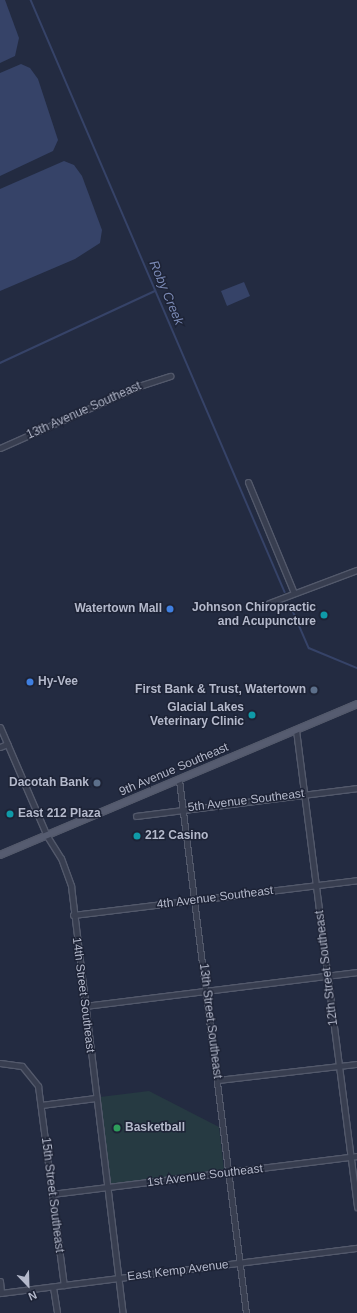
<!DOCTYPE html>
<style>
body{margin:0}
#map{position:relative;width:357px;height:1313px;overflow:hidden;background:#232b41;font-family:Helvetica,sans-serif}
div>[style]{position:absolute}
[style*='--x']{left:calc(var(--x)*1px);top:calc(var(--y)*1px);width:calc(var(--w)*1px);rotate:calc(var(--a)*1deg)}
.green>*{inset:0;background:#263a42}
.water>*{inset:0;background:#364368}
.stream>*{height:1.5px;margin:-0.75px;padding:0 0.75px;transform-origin:0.75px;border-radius:0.75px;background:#364368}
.roads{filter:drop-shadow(1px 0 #53596b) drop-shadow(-1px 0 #53596b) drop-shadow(0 1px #53596b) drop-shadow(0 -1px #53596b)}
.minor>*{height:5px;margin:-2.5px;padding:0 2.5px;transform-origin:2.5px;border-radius:2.5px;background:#383e50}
.major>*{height:6px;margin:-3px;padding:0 3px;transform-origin:3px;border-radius:3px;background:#565c70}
.dots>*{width:11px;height:11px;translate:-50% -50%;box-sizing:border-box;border:2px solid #1d2336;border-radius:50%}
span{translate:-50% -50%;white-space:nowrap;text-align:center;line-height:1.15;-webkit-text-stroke:3px #1d2336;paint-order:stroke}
.street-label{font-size:12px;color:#b4b9cb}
.poi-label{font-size:12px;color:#b4b9cb;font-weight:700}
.right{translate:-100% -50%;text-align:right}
.left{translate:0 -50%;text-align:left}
.water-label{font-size:13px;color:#7a89b4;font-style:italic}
.north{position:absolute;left:8px;top:1265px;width:40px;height:40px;-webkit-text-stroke:3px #1d2336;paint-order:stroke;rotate:157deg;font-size:11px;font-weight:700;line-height:16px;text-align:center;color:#b4b9cb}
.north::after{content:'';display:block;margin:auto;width:14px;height:18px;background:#b4b9cb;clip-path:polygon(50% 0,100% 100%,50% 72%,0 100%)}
</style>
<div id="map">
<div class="green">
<i style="clip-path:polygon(149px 1091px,219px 1127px,224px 1170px,111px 1184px,100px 1097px)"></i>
</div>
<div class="water">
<i style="clip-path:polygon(0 0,5px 0,19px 38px,15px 56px,0 63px)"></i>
<i style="clip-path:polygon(21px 64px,30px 68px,38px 79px,58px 140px,53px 151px,0 176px,0 73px)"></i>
<i style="clip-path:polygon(64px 161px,74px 165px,82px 176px,102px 230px,100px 243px,75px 259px,0 291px,0 189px)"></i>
<i style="clip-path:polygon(244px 282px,250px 296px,227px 306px,221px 291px)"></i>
</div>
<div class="stream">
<i style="--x:31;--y:0;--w:644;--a:66.78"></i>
<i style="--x:0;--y:363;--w:171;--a:-24.9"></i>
<i style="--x:290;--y:604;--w:48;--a:66.6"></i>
<i style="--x:309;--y:648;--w:52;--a:22.6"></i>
</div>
<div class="roads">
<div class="minor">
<i style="--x:0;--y:448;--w:152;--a:-24"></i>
<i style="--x:139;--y:386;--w:33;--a:-18"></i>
<i style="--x:248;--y:482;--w:120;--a:67.5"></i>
<i style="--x:269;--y:603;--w:94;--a:-20.6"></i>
<i style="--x:0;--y:727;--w:119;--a:66.7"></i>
<i style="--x:47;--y:836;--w:26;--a:58"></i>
<i style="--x:61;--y:858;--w:30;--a:70"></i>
<i style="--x:71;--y:886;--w:430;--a:83.1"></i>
<i style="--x:296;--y:730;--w:481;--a:82.7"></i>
<i style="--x:0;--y:747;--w:8;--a:-23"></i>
<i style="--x:179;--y:780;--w:537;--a:82.84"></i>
<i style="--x:136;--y:816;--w:223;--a:-7.2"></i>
<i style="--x:73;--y:915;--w:286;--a:-7"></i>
<i style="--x:85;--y:1006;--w:274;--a:-7.1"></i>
<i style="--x:0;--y:1063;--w:22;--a:8"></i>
<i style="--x:22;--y:1066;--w:26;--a:51"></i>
<i style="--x:38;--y:1086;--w:201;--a:82.6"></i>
<i style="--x:218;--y:1080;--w:140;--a:-6.6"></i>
<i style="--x:41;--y:1105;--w:55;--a:-7.3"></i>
<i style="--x:52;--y:1194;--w:307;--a:-7.1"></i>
<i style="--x:0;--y:1281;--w:12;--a:85"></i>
<i style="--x:53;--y:1287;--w:26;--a:81"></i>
<i style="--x:0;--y:1293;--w:360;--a:-7.2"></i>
</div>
<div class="major">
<i style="--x:0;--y:855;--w:388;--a:-22.9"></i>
</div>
</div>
<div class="dots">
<i style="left:170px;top:609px;background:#3f7fe0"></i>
<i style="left:324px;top:615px;background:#0f9aa8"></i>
<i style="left:30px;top:682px;background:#3f7fe0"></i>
<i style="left:314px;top:690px;background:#5c6f8a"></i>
<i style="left:252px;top:715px;background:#0f9aa8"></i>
<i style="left:97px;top:783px;background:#5c6f8a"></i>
<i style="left:10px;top:814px;background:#0f9aa8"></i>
<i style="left:137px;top:836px;background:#0f9aa8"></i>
<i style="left:117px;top:1128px;background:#2e9e5b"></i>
</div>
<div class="street-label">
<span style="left:84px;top:411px;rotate:-24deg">13th Avenue Southeast</span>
<span style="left:174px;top:770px;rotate:-23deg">9th Avenue Southeast</span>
<span style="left:246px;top:801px;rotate:-7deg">5th Avenue Southeast</span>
<span style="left:215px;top:898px;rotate:-7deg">4th Avenue Southeast</span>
<span style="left:327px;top:968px;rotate:-97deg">12th Street Southeast</span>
<span style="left:83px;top:995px;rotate:83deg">14th Street Southeast</span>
<span style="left:210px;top:1021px;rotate:83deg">13th Street Southeast</span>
<span style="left:205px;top:1176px;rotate:-7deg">1st Avenue Southeast</span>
<span style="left:52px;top:1195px;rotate:83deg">15th Street Southeast</span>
<span style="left:178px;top:1271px;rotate:-7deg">East Kemp Avenue</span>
</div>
<div class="poi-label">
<span class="right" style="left:316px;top:615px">Johnson Chiropractic<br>and Acupuncture</span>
<span class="right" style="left:162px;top:609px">Watertown Mall</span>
<span class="left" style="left:38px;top:682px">Hy-Vee</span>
<span class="right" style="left:306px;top:690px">First Bank &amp; Trust, Watertown</span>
<span class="right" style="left:244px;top:715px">Glacial Lakes<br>Veterinary Clinic</span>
<span class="right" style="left:89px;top:783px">Dacotah Bank</span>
<span class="left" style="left:18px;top:814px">East 212 Plaza</span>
<span class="left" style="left:145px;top:836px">212 Casino</span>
<span class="left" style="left:125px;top:1128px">Basketball</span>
</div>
<div class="water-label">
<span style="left:166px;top:293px;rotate:67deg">Roby Creek</span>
</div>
<div class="north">N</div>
</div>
